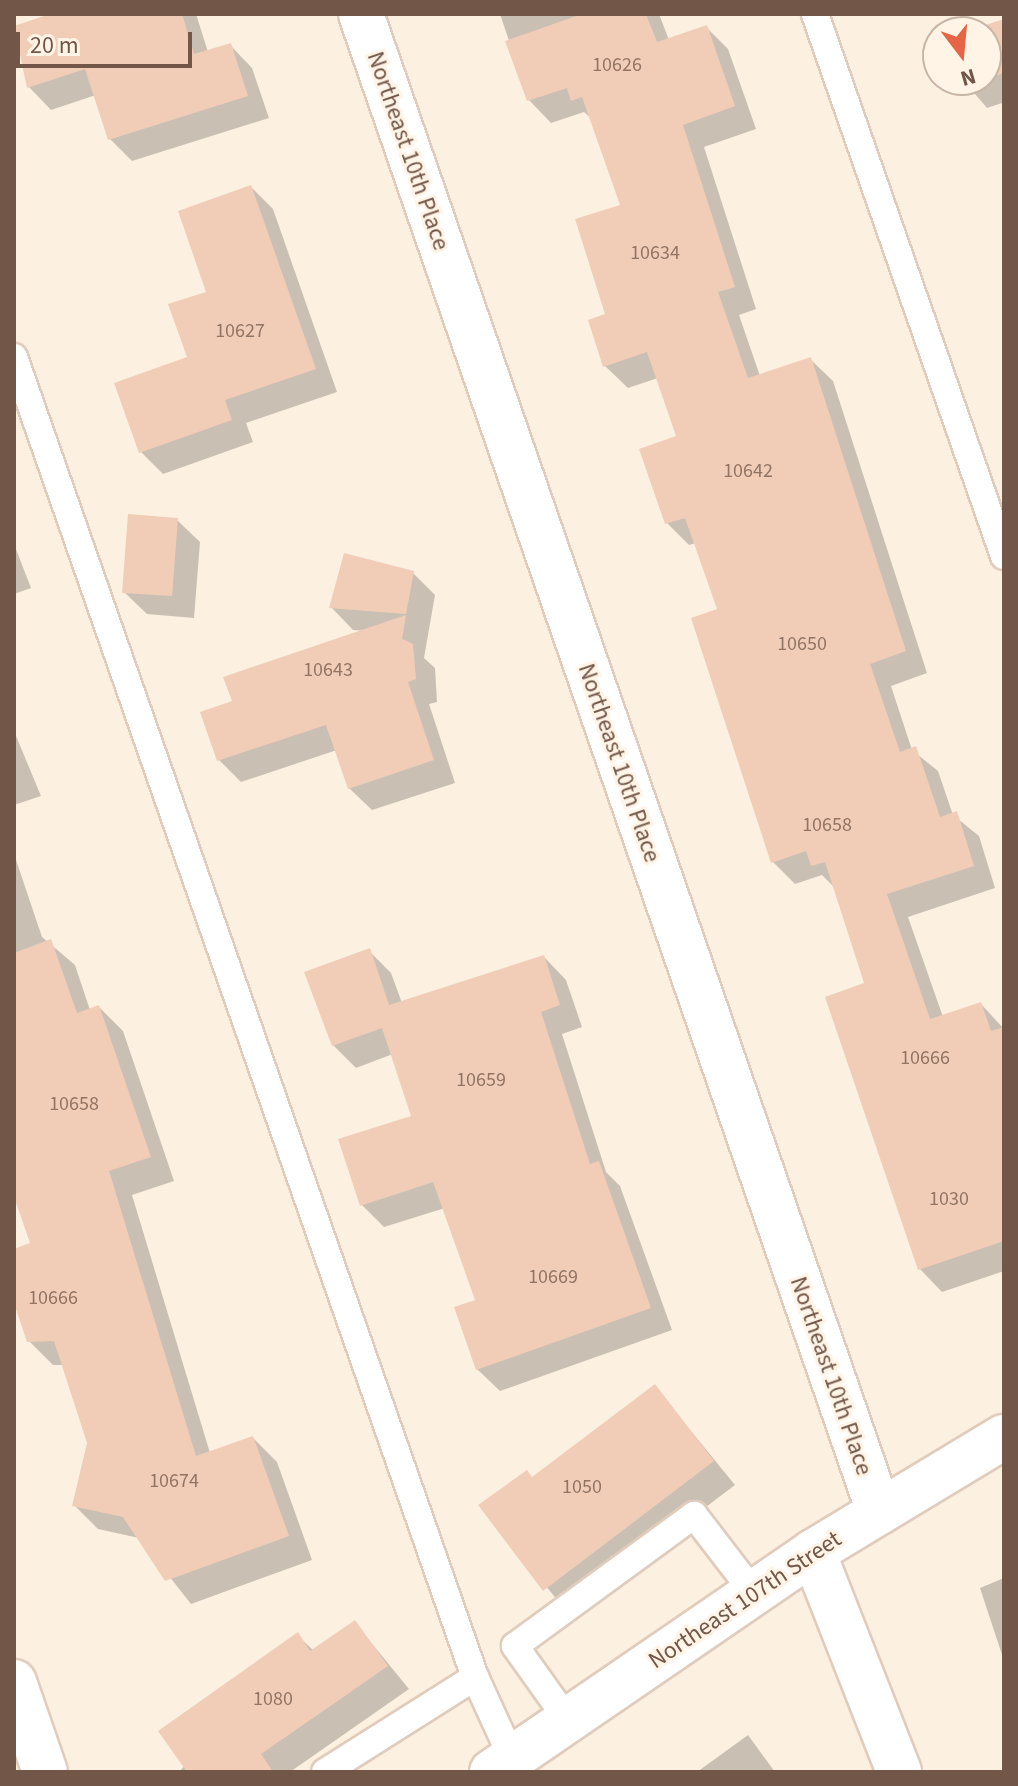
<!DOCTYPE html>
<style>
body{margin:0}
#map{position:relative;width:1018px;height:1786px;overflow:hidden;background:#fcf0e0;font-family:"Source Sans 3",sans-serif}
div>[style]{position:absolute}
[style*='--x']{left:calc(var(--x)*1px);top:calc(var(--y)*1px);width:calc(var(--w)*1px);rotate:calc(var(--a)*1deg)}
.shadow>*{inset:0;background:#0003}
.building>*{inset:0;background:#f1cdb8}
.roads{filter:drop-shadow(2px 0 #e0ccbc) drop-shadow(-2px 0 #e0ccbc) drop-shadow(0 2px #e0ccbc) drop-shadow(0 -2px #e0ccbc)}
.service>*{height:26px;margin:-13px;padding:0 13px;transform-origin:13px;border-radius:13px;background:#fff}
.minor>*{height:44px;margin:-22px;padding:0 22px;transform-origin:22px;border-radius:22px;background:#fff}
.tertiary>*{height:44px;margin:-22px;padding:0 22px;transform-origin:22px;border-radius:22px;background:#fff}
span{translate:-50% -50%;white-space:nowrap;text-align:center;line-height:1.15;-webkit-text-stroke:6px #fff4e6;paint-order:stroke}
.number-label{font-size:20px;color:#927464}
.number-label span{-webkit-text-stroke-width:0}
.street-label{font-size:24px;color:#725648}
.frame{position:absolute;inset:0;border:16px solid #725648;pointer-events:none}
.north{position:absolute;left:922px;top:16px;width:80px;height:80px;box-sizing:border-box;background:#fff4e6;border:2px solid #c7b5a7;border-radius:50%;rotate:164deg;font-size:22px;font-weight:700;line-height:32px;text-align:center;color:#725648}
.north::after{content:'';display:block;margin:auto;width:28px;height:36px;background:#e66545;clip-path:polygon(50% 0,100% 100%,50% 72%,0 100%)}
.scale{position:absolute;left:16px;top:32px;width:176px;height:36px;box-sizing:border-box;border:4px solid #725648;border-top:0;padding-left:10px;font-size:24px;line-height:28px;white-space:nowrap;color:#725648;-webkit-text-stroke:6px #fff4e6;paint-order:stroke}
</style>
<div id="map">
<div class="shadow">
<i style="clip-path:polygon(57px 14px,196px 14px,208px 52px,230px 45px,252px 68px,269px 118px,132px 161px,110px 139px,96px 95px,51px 110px,29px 87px,14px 28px)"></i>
<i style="clip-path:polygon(500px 14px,659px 14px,669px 40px,706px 27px,728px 49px,756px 129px,704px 147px,756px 309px,739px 315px,760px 376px,810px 359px,833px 381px,927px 673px,891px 686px,912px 750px,938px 771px,953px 815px,979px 836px,995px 888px,908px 917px,943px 1017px,981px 1004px,1004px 1029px,1004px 1271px,942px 1292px,920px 1269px,828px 998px,867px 984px,836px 889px,822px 875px,795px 884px,773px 862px,719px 610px,696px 543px,689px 545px,667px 523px,679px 437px,658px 378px,628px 388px,605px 366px,622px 206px,592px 119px,584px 112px,551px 123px,529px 100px)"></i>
<i style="clip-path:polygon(1004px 21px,1004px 110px,1002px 103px,987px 108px,963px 80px,986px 80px,986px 32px,970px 32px)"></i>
<i style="clip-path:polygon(251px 187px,273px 209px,337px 392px,246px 423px,253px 442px,163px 474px,140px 451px,190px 358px)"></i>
<i style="clip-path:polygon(177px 520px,200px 542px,194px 618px,147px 614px,124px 592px)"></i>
<i style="clip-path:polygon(14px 544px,31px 588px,14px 594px)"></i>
<i style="clip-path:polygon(413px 573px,435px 595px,424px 658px,435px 668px,437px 702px,429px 704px,455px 783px,372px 810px,349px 788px,337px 750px,241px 782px,219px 760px,234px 702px,366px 631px,353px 630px,331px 607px)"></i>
<i style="clip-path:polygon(14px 731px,41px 796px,14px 805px)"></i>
<i style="clip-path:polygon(14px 854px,42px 937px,75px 965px,90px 1010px,99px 1007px,123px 1031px,174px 1181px,132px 1195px,210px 1453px,253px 1438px,277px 1462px,312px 1560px,191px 1604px,139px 1538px,98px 1529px,74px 1505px,89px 1443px,64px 1365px,53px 1365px,29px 1341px,14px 1297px,14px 1251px,33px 1245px,14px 1191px)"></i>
<i style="clip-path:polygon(369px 951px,391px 973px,402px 1003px,544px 957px,566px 980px,582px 1027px,562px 1034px,606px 1172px,620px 1186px,672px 1330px,500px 1391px,477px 1369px,477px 1301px,445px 1208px,384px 1227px,362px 1205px,414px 1118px,393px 1054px,356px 1068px,333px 1045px)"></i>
<i style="clip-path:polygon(655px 1387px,735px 1485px,567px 1612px,480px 1505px,533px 1479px)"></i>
<i style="clip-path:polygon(1004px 1578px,1004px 1661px,980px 1588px)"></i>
<i style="clip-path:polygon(355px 1623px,409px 1689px,290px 1772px,179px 1772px,297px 1635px,314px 1651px)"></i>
<i style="clip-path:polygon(748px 1735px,775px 1772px,697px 1772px)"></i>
</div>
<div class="building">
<i style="clip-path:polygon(50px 14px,182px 14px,194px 54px,231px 43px,248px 96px,108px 140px,85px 69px,27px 88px,14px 26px)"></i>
<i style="clip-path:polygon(582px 14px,646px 14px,657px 42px,707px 25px,735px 106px,683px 125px,735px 287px,718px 292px,748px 378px,811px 357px,906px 651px,870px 664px,900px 752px,916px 746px,940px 817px,957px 811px,974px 866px,887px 894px,930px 1019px,981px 1002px,991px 1031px,1004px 1027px,1004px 1241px,918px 1270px,825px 997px,864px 983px,825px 862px,811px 866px,806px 851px,771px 863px,691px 618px,717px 609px,685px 518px,665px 524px,639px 449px,676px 436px,647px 352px,603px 367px,588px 320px,605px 314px,575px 219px,620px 205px,582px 97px,571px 101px,567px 88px,527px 101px,505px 41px)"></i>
<i style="clip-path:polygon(1004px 19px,1004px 73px,986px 79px,986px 32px,964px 32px)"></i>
<i style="clip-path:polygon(251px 185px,316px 369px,225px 400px,232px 420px,139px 453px,114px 383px,187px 357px,168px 304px,206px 292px,178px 211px)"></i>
<i style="clip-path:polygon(128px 514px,178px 518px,172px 596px,122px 593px)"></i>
<i style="clip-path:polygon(344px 553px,414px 571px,406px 614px,329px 608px)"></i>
<i style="clip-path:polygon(406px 615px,402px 639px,413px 644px,416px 679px,408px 682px,434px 760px,348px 789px,326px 725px,217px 761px,200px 712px,232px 701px,223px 677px)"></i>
<i style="clip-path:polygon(51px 939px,77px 1013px,99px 1005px,151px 1157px,109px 1171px,196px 1456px,253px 1436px,289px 1536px,165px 1581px,123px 1517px,72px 1506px,87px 1443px,54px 1341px,27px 1342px,14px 1303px,14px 1249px,30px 1243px,14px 1197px,14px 953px)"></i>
<i style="clip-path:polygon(370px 948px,389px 1005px,544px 955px,560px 1005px,541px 1012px,590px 1164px,599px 1161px,651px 1308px,476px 1370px,454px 1307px,475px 1300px,433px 1182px,360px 1206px,338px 1139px,411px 1116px,382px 1028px,332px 1046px,304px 972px)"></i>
<i style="clip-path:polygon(655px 1384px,714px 1461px,543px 1591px,478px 1505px,527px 1470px,532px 1477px)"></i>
<i style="clip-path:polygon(355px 1620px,388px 1666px,261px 1754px,273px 1772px,187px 1772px,158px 1731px,298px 1632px,310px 1651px)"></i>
</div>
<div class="roads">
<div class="service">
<i style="--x:815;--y:14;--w:574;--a:70.78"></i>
<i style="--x:14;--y:357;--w:1398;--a:70.75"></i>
<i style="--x:475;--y:1677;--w:89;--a:65.4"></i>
<i style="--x:567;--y:1719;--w:90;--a:-125.5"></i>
<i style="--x:515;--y:1646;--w:222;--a:-36.2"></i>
<i style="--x:694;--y:1515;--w:97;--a:52.5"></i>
<i style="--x:325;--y:1772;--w:178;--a:-32.3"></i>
</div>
<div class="minor">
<i style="--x:361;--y:14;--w:1585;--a:70.92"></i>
<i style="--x:813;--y:1552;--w:236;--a:68.6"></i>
<i style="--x:14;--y:1682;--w:95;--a:71"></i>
</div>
<div class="tertiary">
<i style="--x:492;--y:1772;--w:389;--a:-34.4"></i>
<i style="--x:813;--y:1552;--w:223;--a:-31.1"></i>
</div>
</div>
<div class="number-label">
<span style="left:617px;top:65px">10626</span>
<span style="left:655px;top:253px">10634</span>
<span style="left:240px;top:331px">10627</span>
<span style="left:748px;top:471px">10642</span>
<span style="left:802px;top:644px">10650</span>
<span style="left:328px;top:670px">10643</span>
<span style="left:827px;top:825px">10658</span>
<span style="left:925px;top:1058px">10666</span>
<span style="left:481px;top:1080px">10659</span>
<span style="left:74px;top:1104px">10658</span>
<span style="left:949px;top:1199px">1030</span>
<span style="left:553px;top:1277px">10669</span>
<span style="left:53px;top:1298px">10666</span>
<span style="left:174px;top:1481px">10674</span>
<span style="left:582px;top:1487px">1050</span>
<span style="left:273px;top:1699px">1080</span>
</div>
<div class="street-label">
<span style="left:408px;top:151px;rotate:71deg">Northeast 10th Place</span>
<span style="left:619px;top:763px;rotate:71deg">Northeast 10th Place</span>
<span style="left:831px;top:1376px;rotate:71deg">Northeast 10th Place</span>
<span style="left:745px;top:1600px;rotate:-34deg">Northeast 107th Street</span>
</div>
<div class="frame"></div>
<div class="north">N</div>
<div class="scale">20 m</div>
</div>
